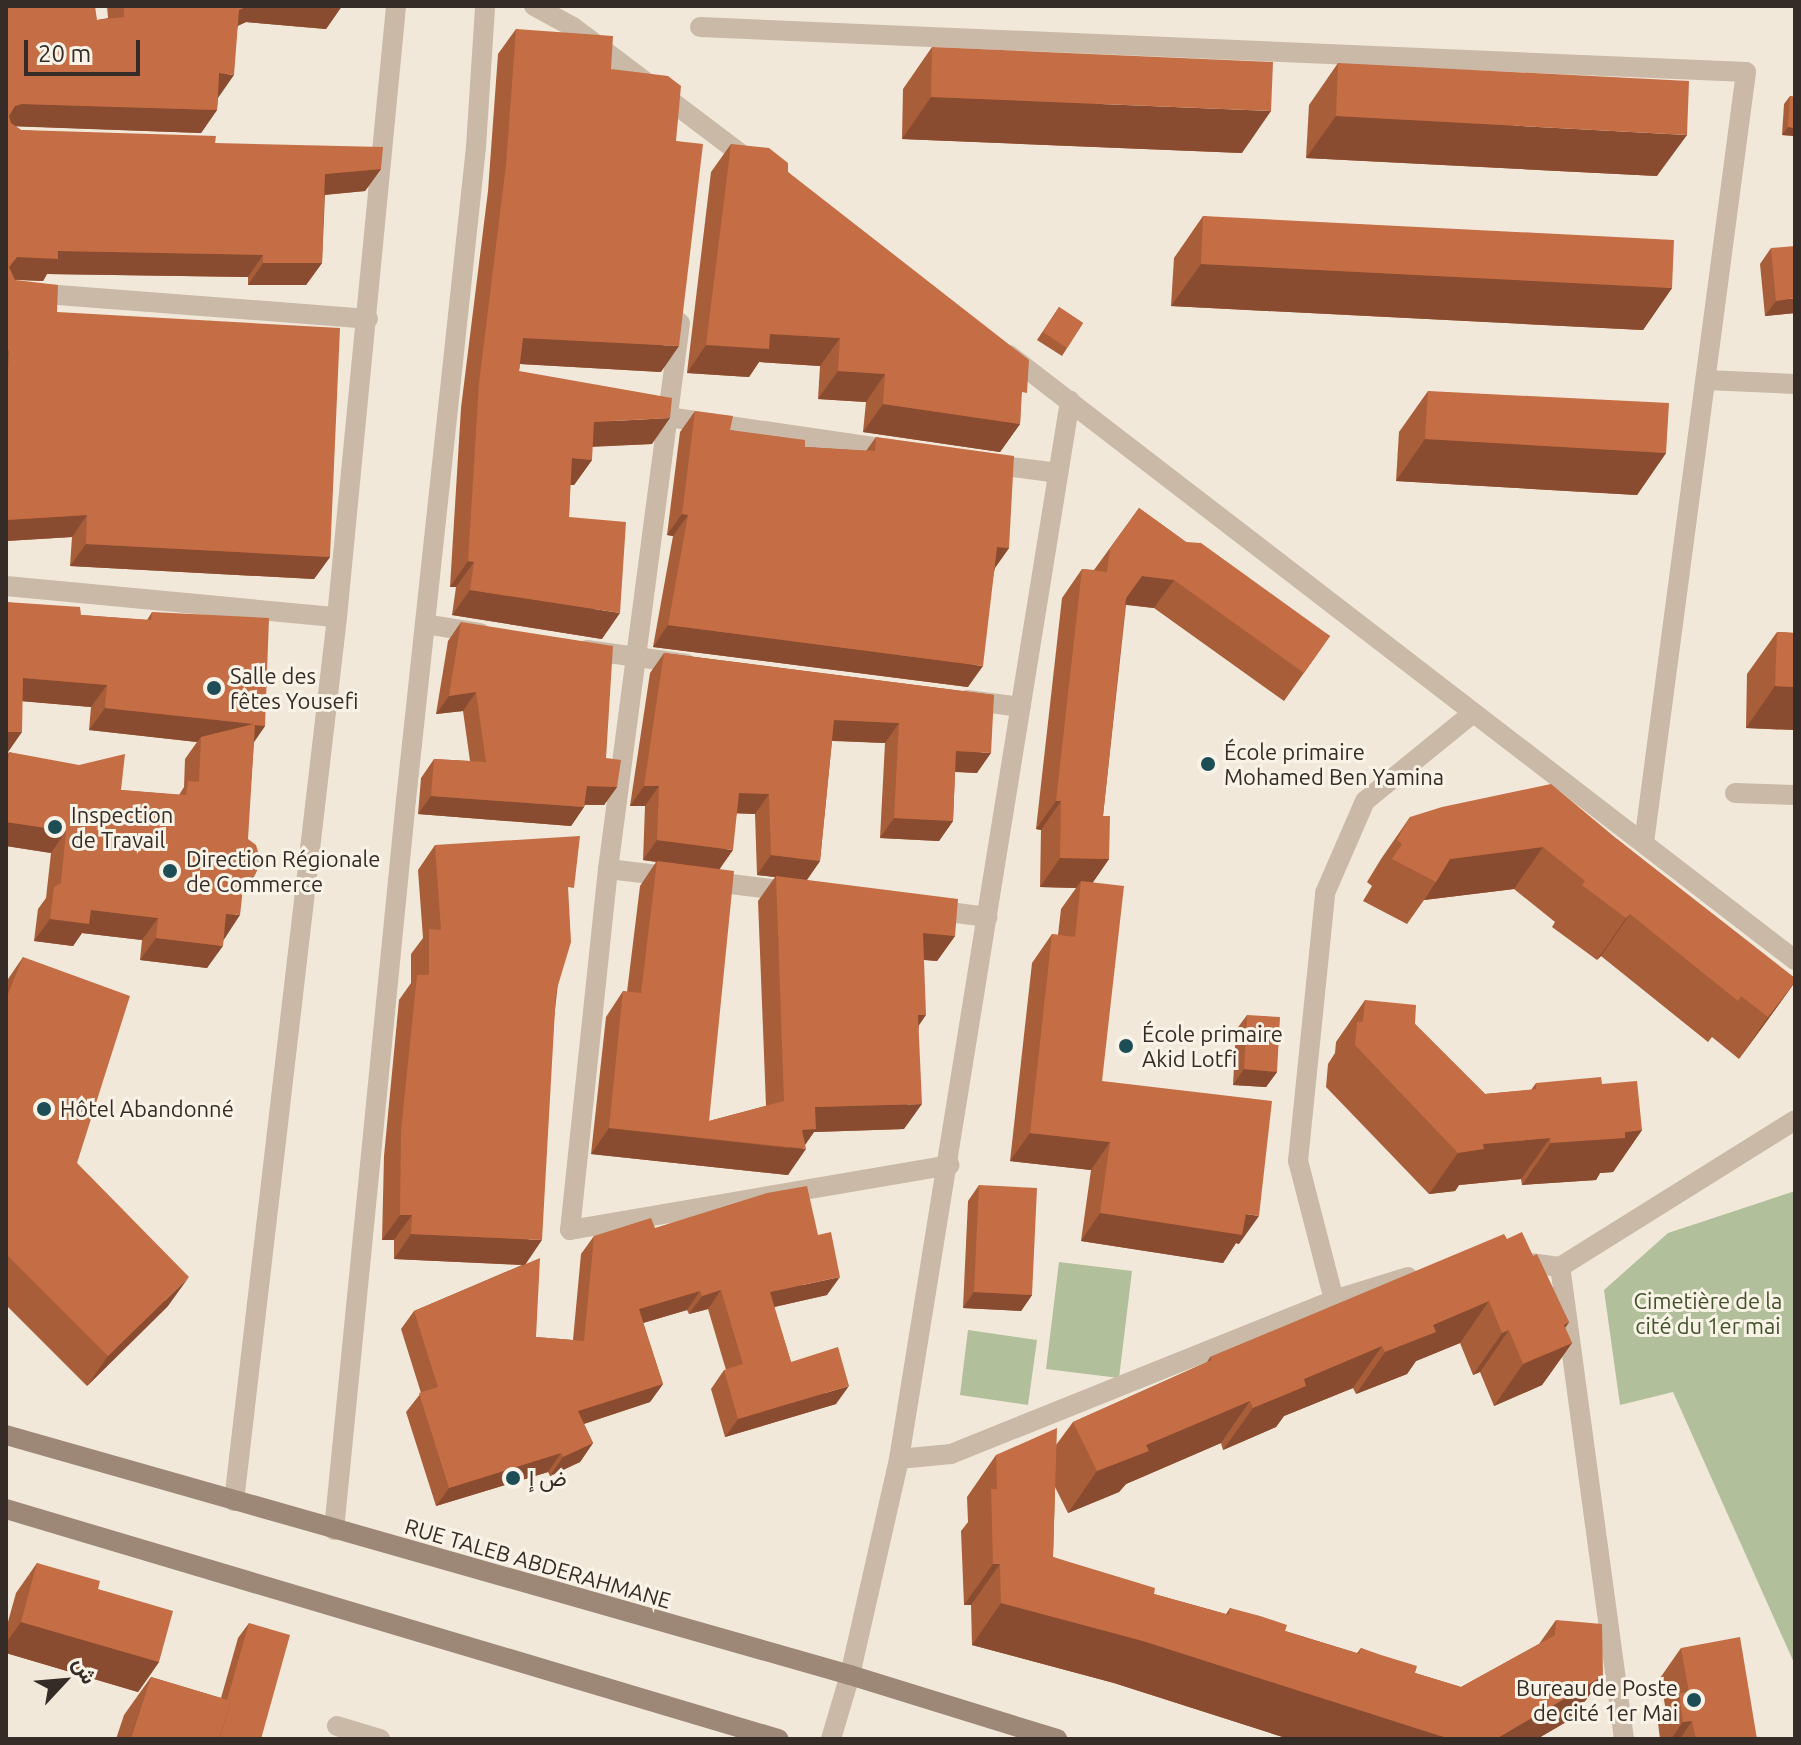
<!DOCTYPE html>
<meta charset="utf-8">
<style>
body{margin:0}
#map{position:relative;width:1801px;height:1745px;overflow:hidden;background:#f1e8da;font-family:Ubuntu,Vazirmatn,sans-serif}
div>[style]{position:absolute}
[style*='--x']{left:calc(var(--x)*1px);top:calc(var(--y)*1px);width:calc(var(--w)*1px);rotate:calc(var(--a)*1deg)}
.green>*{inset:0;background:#b1c09a}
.minor>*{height:20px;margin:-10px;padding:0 10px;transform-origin:10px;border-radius:10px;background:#c9b9a6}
.tertiary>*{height:20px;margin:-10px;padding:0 10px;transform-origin:10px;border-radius:10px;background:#c9b9a6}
.secondary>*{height:20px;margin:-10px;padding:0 10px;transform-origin:10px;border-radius:10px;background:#9d8877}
.wall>*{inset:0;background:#a95e3a}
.shaded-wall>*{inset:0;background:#8a4c30}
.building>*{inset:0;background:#c56d44}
.dots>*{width:22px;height:22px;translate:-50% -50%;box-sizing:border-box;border:4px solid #f9f2e6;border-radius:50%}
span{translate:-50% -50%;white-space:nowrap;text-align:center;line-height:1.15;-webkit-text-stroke:6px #f9f2e6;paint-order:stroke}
.poi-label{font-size:22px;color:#352c27}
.left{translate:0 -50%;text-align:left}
.right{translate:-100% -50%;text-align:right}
.park-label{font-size:22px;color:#42532b}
.street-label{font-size:22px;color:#352c27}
.frame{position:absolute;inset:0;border:8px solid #352c27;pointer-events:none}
.north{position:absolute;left:24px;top:1641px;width:80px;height:80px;-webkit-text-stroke:6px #f9f2e6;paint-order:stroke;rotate:64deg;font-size:22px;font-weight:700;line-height:32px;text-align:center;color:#352c27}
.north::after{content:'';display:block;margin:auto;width:28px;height:36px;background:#352c27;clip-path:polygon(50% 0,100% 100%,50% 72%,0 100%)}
.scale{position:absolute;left:24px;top:40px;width:116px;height:36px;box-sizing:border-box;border:4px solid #352c27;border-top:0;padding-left:10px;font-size:24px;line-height:28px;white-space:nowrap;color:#352c27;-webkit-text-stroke:6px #f9f2e6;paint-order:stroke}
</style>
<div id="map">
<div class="green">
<i style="clip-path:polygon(1795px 1191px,1795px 1665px,1673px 1392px,1620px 1405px,1604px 1290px,1668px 1233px)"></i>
<i style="clip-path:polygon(1059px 1262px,1132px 1271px,1119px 1378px,1046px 1369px)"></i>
<i style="clip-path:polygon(968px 1330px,1037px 1340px,1028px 1405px,960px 1395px)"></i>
</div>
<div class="minor">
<i style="--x:534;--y:6;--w:44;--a:28.3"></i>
<i style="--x:573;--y:27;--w:221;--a:37.1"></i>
<i style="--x:700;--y:27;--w:1047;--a:2.46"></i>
<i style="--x:1746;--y:72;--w:778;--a:97.54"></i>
<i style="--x:6;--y:291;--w:363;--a:4.4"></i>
<i style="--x:680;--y:323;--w:551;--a:97.51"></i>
<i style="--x:608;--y:869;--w:363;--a:96"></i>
<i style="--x:570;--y:1230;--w:385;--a:-9.7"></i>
<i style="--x:1009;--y:355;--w:992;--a:37.59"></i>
<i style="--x:1706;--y:380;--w:89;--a:2.6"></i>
<i style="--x:668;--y:417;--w:228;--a:8.3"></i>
<i style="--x:989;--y:464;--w:70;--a:7.4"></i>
<i style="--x:6;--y:586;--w:332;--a:5.4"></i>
<i style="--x:425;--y:624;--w:56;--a:9.3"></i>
<i style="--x:587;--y:650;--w:100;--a:8"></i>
<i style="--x:967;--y:700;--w:54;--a:7.4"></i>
<i style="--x:1735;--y:793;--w:60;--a:1.9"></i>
<i style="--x:608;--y:869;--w:67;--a:6.8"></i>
<i style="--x:707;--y:881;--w:88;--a:7.2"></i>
<i style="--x:933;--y:910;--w:55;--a:7.3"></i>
<i style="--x:1516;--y:1261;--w:44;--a:7.8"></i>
<i style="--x:1408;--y:1277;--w:77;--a:162.7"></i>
<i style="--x:1334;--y:1300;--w:144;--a:-104.5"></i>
<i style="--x:1298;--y:1161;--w:269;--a:-84.2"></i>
<i style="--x:1325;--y:893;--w:100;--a:-66.5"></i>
<i style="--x:1365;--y:801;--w:139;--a:-39.2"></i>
<i style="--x:899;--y:1459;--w:52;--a:-5.5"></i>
<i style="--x:951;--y:1454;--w:413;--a:-21.9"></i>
<i style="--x:234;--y:1501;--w:890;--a:-83.35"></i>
<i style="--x:337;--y:617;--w:614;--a:-84.48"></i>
<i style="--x:337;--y:1726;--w:45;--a:16.8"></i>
<i style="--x:831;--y:1739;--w:67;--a:-73.5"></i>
<i style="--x:850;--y:1675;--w:221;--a:-77.2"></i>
<i style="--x:899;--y:1459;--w:1072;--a:-80.82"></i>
<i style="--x:1624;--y:1739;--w:476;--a:-97.7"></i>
<i style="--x:1560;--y:1267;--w:277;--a:-32"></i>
</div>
<div class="tertiary">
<i style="--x:334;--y:1530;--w:734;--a:-84.37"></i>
<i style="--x:406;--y:800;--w:657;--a:-83.88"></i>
<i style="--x:476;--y:147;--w:141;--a:-86.3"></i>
</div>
<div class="secondary">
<i style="--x:6;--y:1435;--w:877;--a:15.87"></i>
<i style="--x:850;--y:1675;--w:217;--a:17.2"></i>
<i style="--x:6;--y:1509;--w:806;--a:16.59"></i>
</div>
<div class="wall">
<i style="clip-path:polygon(6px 6px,97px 20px,108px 18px,107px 6px,342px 6px,326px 29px,246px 22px,238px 26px,218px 98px,217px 110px,201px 133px,15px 126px,21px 130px,215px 143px,381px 169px,365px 191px,325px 195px,322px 263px,306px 285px,248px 285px,248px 277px,47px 274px,43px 281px,15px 280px,57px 312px,330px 557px,314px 579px,70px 566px,72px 537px,6px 541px)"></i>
<i style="clip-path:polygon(516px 29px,611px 69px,676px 141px,661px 372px,520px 364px,519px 371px,652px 444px,592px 447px,592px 460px,574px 485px,570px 485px,569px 517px,602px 639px,452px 615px,456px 587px,450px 587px,461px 408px,488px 191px,498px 54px)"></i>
<i style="clip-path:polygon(932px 47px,1242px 153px,902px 139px,903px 89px)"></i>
<i style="clip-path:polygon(1338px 63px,1657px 176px,1306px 158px,1309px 105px)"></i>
<i style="clip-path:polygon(1790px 96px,1795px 97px,1795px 136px,1782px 135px,1784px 104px)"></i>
<i style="clip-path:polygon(731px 144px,788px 172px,1021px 401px,1020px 424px,1000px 452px,863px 432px,866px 402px,818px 399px,820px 366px,759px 362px,749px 377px,687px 373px,711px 172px)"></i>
<i style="clip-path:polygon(1203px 216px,1672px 288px,1643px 330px,1171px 306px,1174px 258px)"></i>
<i style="clip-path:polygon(1771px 248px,1795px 313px,1765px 316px,1760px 264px)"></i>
<i style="clip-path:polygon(1059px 307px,1083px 323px,1062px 356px,1037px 340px)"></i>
<i style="clip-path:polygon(1428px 391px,1666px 453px,1637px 495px,1396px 481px,1399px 432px)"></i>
<i style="clip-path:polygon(695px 411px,730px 430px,805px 447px,866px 451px,876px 437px,1009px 548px,995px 568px,968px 687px,653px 647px,673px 536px,667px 535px,680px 432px)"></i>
<i style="clip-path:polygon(1139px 508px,1186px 542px,1330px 636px,1284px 701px,1154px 608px,1126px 605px,1103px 816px,1109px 859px,1093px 882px,1102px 1081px,1239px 1244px,1236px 1243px,1223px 1263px,1081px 1241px,1091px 1170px,1010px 1161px,1032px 963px,1052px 934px,1058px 935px,1061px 909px,1076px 888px,1040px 887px,1041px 830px,1036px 829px,1062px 598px,1082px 569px,1094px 570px)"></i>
<i style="clip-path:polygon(6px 602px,81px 615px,147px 620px,152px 612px,265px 726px,254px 741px,243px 892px,225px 938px,207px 968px,140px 960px,142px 940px,82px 933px,73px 946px,34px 941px,38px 909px,46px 898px,51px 853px,6px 846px,6px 757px,9px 752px,121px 790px,179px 795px,184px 787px,185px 759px,197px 742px,89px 730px,91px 707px,22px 701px,6px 755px)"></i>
<i style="clip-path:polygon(461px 622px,606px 758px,617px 787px,604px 805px,585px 805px,584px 807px,571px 826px,418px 814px,421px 778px,434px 759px,470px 761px,463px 711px,436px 714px,448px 641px)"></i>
<i style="clip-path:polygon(1777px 632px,1795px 633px,1795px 730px,1746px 728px,1747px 674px)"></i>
<i style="clip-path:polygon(evenodd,664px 653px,994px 695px,977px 773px,955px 772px,953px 821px,939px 841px,880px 838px,885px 743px,832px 741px,820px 861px,807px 880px,955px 936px,937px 961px,924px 960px,919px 1025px,904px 1129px,814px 1132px,805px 1145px,788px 1175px,591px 1154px,606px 1017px,623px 991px,627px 992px,640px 886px,656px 862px,643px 860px,645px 806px,630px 806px,650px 673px,664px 653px,737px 813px,755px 814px,757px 875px,775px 877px,758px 901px,766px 1106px,709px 1121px,720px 869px,737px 813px)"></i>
<i style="clip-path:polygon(1410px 817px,1617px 839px,1795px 982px,1739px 1059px,1712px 1037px,1708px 1042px,1601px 956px,1597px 960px,1552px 927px,1555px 922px,1514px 889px,1424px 900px,1407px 924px,1363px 901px,1372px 886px,1367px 882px,1381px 859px)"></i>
<i style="clip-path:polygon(435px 845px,568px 896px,526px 1264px,536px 1337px,573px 1340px,581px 1254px,594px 1236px,655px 1228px,827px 1295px,774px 1307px,791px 1362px,836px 1404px,725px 1437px,711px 1389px,724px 1370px,726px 1370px,708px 1309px,689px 1314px,687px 1310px,643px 1323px,663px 1384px,650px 1402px,584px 1424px,593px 1443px,580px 1462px,550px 1476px,548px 1472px,436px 1506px,406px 1412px,421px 1393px,401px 1329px,414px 1311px,522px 1265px,394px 1259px,394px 1240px,382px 1240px,384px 1156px,399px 1000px,411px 983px,411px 954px,423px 938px,418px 870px)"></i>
<i style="clip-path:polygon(23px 957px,77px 1163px,168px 1306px,87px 1386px,6px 1305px,6px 982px)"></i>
<i style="clip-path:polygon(1365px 1000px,1415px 1024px,1485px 1094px,1531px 1090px,1536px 1083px,1642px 1130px,1613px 1172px,1600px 1173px,1596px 1180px,1522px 1185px,1521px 1179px,1459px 1185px,1455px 1191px,1429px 1194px,1326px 1087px,1328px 1064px,1335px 1053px,1336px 1042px)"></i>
<i style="clip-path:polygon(1247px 1015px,1277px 1072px,1266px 1087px,1233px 1085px,1236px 1030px)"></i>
<i style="clip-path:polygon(979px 1185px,1032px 1295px,1021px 1311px,963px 1308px,968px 1201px)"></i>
<i style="clip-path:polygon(1507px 1239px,1533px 1256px,1569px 1322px,1565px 1328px,1572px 1343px,1542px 1385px,1494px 1406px,1480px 1372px,1473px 1375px,1460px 1343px,1416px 1361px,1407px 1374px,1356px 1394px,1353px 1388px,1284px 1416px,1276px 1427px,1223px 1450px,1221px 1443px,1126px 1484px,1119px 1492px,1068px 1513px,1055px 1487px,1053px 1557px,1154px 1594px,1226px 1614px,1230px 1608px,1285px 1631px,1357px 1653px,1361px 1648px,1415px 1673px,1461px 1687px,1539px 1644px,1556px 1620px,1603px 1676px,1573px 1718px,1537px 1739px,1289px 1739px,1114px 1683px,972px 1645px,971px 1605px,964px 1605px,961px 1531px,968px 1522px,967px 1497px,996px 1455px,1056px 1445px,1073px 1422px,1207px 1362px,1210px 1357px)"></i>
<i style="clip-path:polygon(37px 1563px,98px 1589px,159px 1662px,138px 1692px,6px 1653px,6px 1629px,16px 1593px)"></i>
<i style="clip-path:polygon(249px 1623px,261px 1739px,116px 1739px,124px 1715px,151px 1677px,221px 1698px,238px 1638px)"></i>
<i style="clip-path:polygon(1681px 1648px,1757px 1739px,1660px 1739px,1658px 1723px,1666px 1711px,1660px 1678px)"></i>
</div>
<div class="shaded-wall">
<i style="clip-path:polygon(248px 6px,342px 6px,326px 29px,246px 22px,223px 32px,239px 10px)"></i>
<i style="clip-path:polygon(219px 73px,234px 75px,218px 98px)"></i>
<i style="clip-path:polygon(931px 97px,1271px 111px,1242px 153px,902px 139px)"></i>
<i style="clip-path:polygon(22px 104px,217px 110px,201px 133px,6px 126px,6px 118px,15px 106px)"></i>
<i style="clip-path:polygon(1336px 116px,1687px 135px,1657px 176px,1306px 158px)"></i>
<i style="clip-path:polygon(1788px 127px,1795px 128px,1795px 136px,1782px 135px)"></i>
<i style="clip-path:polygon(381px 169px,365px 191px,310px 196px,325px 174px)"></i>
<i style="clip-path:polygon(58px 251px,263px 255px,248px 277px,47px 274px,43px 281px,6px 279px,6px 271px,17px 257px)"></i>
<i style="clip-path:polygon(263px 263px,322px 263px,306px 285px,248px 285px)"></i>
<i style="clip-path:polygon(1201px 264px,1672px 288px,1643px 330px,1171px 306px)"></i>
<i style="clip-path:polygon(1795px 298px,1795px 313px,1765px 316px,1776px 301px)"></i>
<i style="clip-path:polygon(770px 334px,840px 338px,820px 366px,759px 362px,749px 377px,687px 373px,706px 345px)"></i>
<i style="clip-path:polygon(523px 338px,679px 346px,661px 372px,505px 363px)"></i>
<i style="clip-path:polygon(838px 371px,885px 374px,866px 402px,818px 399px)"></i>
<i style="clip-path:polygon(883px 404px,1020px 424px,1000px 452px,863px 432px)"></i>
<i style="clip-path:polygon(670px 418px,652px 444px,576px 447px,594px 422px)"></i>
<i style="clip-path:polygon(1425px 439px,1666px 453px,1637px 495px,1396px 481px)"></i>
<i style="clip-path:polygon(572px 458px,592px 460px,574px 485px,554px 484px)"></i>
<i style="clip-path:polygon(682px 514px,688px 515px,673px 536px,667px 535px)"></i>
<i style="clip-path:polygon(87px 515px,72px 537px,6px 541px,6px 520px)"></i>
<i style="clip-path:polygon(86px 544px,330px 557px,314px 579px,70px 566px)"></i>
<i style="clip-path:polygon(997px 547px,1009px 548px,994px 569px)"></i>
<i style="clip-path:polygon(468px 561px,474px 562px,456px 587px,450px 587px)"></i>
<i style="clip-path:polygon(1142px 576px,1174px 580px,1154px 608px,1122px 604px)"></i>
<i style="clip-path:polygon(470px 590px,620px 613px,602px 639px,452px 615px)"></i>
<i style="clip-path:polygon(668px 625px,983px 666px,968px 687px,653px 647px)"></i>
<i style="clip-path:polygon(23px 678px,107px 685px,91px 707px,7px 700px)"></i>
<i style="clip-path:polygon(1775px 686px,1795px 687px,1795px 730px,1746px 728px)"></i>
<i style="clip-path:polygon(476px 692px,463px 711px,436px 714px,449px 696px)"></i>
<i style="clip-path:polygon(105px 708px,254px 724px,201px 737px,197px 742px,89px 730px)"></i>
<i style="clip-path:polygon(834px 720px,899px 723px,885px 743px,820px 740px)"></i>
<i style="clip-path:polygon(255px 725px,265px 726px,250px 748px)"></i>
<i style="clip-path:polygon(6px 732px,22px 732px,6px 755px)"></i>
<i style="clip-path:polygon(956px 751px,991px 753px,977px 773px,942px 771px)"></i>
<i style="clip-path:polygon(587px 786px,617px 787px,604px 805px,574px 804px)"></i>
<i style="clip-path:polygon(644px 786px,659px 786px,645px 806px,630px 806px)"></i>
<i style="clip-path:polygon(739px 793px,769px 794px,755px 814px,725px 813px)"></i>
<i style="clip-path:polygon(431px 796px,584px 807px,571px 826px,418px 814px)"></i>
<i style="clip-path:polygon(1056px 801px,1061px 801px,1041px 830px,1036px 829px)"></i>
<i style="clip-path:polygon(894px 818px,953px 821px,939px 841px,880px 838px)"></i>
<i style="clip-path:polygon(6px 822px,66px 831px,51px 853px,6px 846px)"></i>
<i style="clip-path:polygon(657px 840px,733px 850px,719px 870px,643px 860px)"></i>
<i style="clip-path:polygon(1543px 847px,1514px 889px,1424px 900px,1436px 882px,1450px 859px)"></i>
<i style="clip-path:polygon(771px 855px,820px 861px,806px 881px,757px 875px)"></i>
<i style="clip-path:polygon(1060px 858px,1109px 859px,1089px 888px,1081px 881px,1076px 888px,1040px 887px)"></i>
<i style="clip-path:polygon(255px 875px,239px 897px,244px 880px)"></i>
<i style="clip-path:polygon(91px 910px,158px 918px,142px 940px,82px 933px,73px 946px,34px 941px,50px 919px)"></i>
<i style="clip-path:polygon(226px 914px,240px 915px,225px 938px,210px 937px)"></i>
<i style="clip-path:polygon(1630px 914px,1601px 956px,1597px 960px,1626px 918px)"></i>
<i style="clip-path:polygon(923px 933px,955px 936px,937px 961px,905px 958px)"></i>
<i style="clip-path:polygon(156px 938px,223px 946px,207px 968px,140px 960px)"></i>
<i style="clip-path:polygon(1795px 982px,1767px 1021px,1739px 1059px,1768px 1017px)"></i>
<i style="clip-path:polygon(918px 1015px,926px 1015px,909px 1040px)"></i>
<i style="clip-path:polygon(1244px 1069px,1277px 1072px,1266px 1087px,1233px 1085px)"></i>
<i style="clip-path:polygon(922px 1104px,904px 1129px,814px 1132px,802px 1149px,806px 1149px,788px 1175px,591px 1154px,609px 1128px,789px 1148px,815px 1107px)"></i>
<i style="clip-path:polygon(1642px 1130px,1613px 1172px,1600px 1173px,1596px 1180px,1522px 1185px,1551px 1143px)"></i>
<i style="clip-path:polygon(1030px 1133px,1110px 1142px,1091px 1170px,1010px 1161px)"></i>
<i style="clip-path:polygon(1550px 1138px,1521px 1179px,1459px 1185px,1455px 1191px,1429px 1194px,1458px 1153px,1483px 1144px)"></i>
<i style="clip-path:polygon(1100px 1213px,1246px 1214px,1259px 1216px,1239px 1244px,1236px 1243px,1223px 1263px,1081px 1241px)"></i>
<i style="clip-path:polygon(400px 1215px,412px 1215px,394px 1240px,382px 1240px)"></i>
<i style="clip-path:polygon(411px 1234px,542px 1240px,525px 1265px,394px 1259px)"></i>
<i style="clip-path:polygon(189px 1277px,168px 1306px,87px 1386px,108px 1356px)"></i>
<i style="clip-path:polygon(840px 1277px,827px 1295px,757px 1311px,770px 1292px)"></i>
<i style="clip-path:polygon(721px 1290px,708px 1309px,689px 1314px,702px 1296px)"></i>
<i style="clip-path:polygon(700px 1291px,687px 1310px,626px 1328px,639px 1309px)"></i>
<i style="clip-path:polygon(974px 1292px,1032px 1295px,1021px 1311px,963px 1308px)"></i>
<i style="clip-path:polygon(1489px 1301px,1460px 1343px,1416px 1361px,1407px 1374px,1356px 1394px,1385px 1352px,1433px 1325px)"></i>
<i style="clip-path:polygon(1569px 1322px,1547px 1354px,1572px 1343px,1542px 1385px,1494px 1406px,1523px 1364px,1564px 1325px)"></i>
<i style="clip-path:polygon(1509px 1330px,1480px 1372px,1473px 1375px,1502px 1333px)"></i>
<i style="clip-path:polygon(1382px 1346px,1353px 1388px,1284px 1416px,1276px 1427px,1223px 1450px,1253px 1408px,1304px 1379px)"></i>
<i style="clip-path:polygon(663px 1384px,650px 1402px,565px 1430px,578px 1411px)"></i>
<i style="clip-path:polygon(849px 1386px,836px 1404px,725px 1437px,738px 1419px)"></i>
<i style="clip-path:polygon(1250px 1401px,1221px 1443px,1126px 1484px,1119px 1492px,1068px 1513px,1097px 1471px,1146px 1445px)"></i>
<i style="clip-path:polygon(593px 1443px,580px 1462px,550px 1476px,563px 1457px)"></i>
<i style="clip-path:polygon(561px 1453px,548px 1472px,436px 1506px,449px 1488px)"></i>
<i style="clip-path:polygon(993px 1564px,1000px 1564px,971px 1605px,964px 1605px)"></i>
<i style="clip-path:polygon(1001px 1603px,1143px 1641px,1450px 1739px,1289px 1739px,1114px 1683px,972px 1645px)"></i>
<i style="clip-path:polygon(21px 1622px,159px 1662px,138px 1692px,6px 1653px,6px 1643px)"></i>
<i style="clip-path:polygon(1603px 1676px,1573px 1718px,1537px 1739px,1496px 1739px)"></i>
<i style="clip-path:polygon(1692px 1721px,1680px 1739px,1671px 1739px,1683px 1722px)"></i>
</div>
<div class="building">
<i style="clip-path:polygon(6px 6px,95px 6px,97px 20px,124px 17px,124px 6px,248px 6px,239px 10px,234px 75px,219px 73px,217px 110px,22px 104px,15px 106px,9px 116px,11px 123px,21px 130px,216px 136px,215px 143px,383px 147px,381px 169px,325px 174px,322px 263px,263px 263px,263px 255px,58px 251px,58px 259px,17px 257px,9px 267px,15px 280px,58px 285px,57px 312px,340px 328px,330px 557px,86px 544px,87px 515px,6px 520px,6px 408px,9px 350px,6px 350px)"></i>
<i style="clip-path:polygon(516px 29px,613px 36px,611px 69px,668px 76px,681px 86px,676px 141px,703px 144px,679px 346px,523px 338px,519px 371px,672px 398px,670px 418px,594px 422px,592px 460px,572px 458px,569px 517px,626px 522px,620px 613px,470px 590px,474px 562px,468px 561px,479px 383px,506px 165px)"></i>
<i style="clip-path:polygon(932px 47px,1273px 62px,1271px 111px,931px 97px)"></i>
<i style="clip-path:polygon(1338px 63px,1689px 81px,1687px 135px,1336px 116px)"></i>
<i style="clip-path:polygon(1790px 96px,1795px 97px,1795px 128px,1788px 127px)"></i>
<i style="clip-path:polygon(731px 144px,769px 148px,788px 163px,788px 172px,1029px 360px,1027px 393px,1022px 392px,1020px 424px,883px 404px,885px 374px,838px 371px,840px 338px,770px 334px,769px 349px,706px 345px)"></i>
<i style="clip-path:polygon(1203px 216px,1674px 240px,1672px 288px,1201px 264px)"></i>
<i style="clip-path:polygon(1795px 246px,1795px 298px,1776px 301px,1771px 248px)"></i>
<i style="clip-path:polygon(1059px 307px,1083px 323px,1067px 348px,1043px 332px)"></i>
<i style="clip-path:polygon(1428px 391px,1669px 403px,1666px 453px,1425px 439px)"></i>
<i style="clip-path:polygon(695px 411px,733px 416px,730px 430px,805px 440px,805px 447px,875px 451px,876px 437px,1014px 456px,1009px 548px,997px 547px,983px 666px,668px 625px,688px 515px,682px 514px)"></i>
<i style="clip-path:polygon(1139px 508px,1186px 542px,1201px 543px,1330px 636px,1304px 673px,1174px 580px,1142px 576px,1126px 598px,1103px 816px,1110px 816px,1109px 859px,1060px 858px,1061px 801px,1056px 801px,1082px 569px,1107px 572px,1110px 549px)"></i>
<i style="clip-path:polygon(6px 602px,80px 607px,81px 615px,151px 620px,152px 612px,269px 618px,265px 726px,255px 725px,248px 839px,256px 845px,261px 862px,255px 875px,244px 880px,240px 915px,226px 914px,223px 946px,156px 938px,158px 918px,91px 910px,89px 924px,50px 919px,54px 887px,61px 883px,66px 831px,6px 822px,6px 778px,9px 752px,79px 765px,125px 754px,121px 790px,186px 795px,188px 781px,199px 782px,201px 737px,254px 724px,105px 708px,107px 685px,23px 678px,22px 732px,6px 732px)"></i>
<i style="clip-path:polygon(461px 622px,613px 646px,606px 758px,621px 760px,617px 787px,587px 786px,584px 807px,431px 796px,434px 759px,486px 762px,476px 692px,449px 696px)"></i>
<i style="clip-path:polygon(1777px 632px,1795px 633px,1795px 687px,1775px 686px)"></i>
<i style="clip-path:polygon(664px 653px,994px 695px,991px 753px,956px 751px,953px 821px,894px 818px,899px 723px,834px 720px,820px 861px,771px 855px,769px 794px,739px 793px,733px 850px,657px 840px,659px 786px,644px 786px)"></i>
<i style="clip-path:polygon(1551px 784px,1617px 839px,1795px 978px,1795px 982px,1768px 1017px,1741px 996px,1738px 1001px,1630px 914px,1626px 918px,1582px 885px,1585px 881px,1543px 847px,1450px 859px,1436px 882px,1392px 859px,1402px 844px,1397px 840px,1410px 817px,1442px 807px)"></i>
<i style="clip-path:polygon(580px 836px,574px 888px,568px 887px,571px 942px,556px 992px,542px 1240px,411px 1234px,412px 1215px,400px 1215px,401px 1131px,417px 975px,429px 975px,429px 929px,441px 930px,435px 845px)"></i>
<i style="clip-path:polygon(657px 861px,734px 871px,709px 1121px,784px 1101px,776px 876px,958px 899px,955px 936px,923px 933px,926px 1015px,918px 1015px,922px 1104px,815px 1107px,816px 1129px,802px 1130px,806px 1149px,609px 1128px,623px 991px,641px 993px)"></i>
<i style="clip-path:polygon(1081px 881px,1124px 886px,1102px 1081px,1272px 1101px,1259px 1216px,1246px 1214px,1242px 1235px,1100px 1213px,1110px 1142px,1030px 1133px,1052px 934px,1075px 937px)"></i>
<i style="clip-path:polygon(23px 957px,130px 996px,77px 1163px,189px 1277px,108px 1356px,6px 1254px,6px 999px)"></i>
<i style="clip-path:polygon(1365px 1000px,1416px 1005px,1415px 1024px,1485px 1094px,1536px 1089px,1536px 1083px,1601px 1077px,1602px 1084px,1637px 1081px,1642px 1130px,1625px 1132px,1625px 1138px,1551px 1143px,1550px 1138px,1483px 1144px,1484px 1149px,1458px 1153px,1355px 1045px,1357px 1022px,1363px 1022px)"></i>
<i style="clip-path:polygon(1247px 1015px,1280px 1017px,1277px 1072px,1244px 1069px)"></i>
<i style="clip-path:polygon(979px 1185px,1037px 1188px,1032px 1295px,974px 1292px)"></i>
<i style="clip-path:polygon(807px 1186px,818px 1235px,831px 1232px,840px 1277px,770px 1292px,791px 1362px,838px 1347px,849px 1386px,738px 1419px,724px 1370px,743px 1364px,721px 1290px,702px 1296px,700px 1291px,639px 1309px,663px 1384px,578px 1411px,593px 1443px,563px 1457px,561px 1453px,449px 1488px,419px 1393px,438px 1387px,414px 1311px,540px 1258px,536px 1337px,584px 1341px,594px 1236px,651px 1218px,655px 1228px,767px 1193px)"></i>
<i style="clip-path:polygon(1522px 1232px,1533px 1256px,1537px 1254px,1569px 1322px,1564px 1325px,1572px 1343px,1523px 1364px,1509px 1330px,1502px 1333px,1489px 1301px,1433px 1325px,1436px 1332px,1385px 1352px,1382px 1346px,1304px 1379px,1306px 1386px,1253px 1408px,1250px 1401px,1146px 1445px,1149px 1451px,1097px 1471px,1073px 1422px,1212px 1360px,1210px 1357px,1504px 1234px,1507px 1239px)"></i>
<i style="clip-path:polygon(1057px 1428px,1053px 1557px,1155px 1588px,1154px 1594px,1229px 1615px,1230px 1608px,1260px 1616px,1287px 1625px,1285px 1631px,1359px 1654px,1361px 1648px,1381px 1655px,1417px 1666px,1415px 1673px,1461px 1687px,1555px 1635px,1556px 1620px,1602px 1624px,1603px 1676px,1496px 1739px,1450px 1739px,1143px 1641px,1001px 1603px,1000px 1564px,993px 1564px,991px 1489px,997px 1489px,996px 1455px)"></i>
<i style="clip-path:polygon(37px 1563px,100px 1581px,98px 1589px,173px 1611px,159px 1662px,21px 1622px)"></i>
<i style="clip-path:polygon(249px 1623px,290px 1635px,261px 1739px,226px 1739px,220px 1737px,231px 1701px,227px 1700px)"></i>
<i style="clip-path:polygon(1740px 1637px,1757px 1739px,1696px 1739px,1692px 1721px,1683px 1722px,1679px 1693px,1689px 1692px,1681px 1648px)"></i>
<i style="clip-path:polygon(151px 1677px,231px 1701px,219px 1739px,131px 1739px)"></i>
</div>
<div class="dots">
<i style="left:214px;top:688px;background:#1d4e56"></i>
<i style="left:1208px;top:764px;background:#1d4e56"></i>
<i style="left:55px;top:827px;background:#1d4e56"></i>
<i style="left:170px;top:871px;background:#1d4e56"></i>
<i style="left:1126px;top:1046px;background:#1d4e56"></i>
<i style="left:44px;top:1109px;background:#1d4e56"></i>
<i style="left:513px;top:1478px;background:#1d4e56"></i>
<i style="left:1694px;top:1700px;background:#1d4e56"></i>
</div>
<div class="poi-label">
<span class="left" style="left:230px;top:688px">Salle des<br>fêtes Yousefi</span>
<span class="left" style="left:1224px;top:764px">École primaire<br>Mohamed Ben Yamina</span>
<span class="left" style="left:71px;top:827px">Inspection<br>de Travail</span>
<span class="left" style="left:186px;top:871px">Direction Régionale<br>de Commerce</span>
<span class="left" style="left:1142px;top:1046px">École primaire<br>Akid Lotfi</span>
<span class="left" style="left:60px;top:1109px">Hôtel Abandonné</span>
<span class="left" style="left:529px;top:1478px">ض إ</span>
<span class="right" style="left:1678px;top:1700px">Bureau de Poste<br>de cité 1er Mai</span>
</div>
<div class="park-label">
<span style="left:1708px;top:1313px">Cimetière de la<br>cité du 1er mai</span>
</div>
<div class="street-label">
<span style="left:538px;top:1563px;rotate:16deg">RUE TALEB ABDERAHMANE</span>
</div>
<div class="frame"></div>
<div class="north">ش</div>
<div class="scale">20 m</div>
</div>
